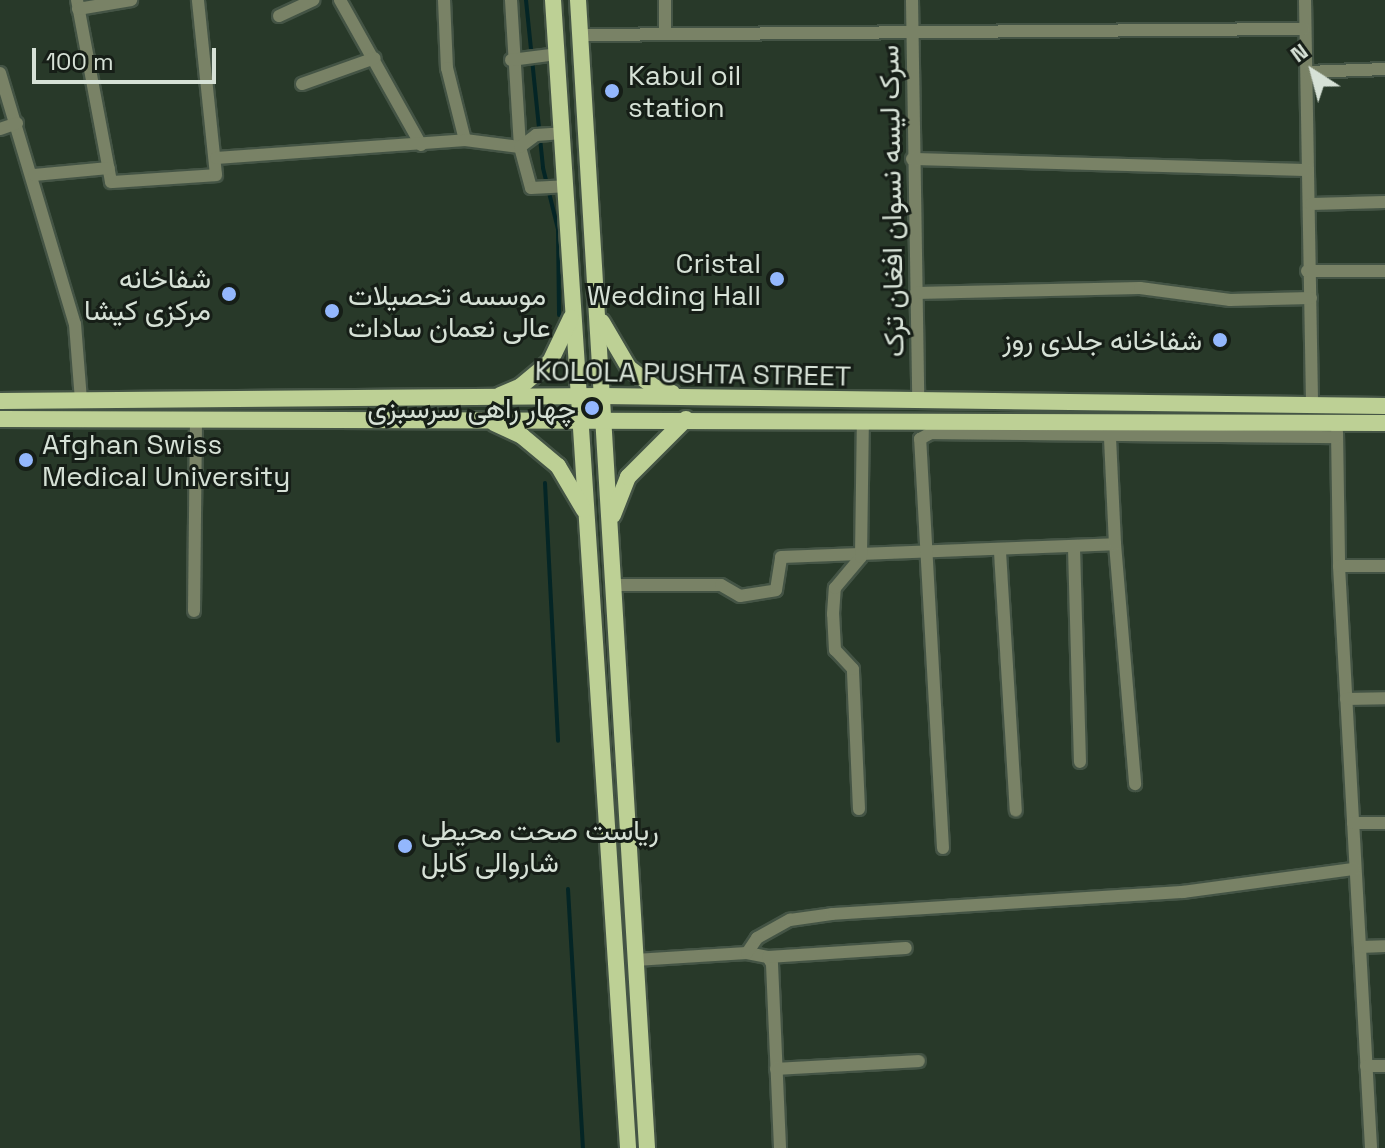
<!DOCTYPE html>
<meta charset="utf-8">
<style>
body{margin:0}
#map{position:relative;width:1385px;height:1148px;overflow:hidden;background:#283929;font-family:"Space Grotesk",Vazirmatn,sans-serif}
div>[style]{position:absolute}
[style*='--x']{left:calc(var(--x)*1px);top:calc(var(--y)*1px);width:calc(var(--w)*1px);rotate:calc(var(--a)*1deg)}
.stream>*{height:4px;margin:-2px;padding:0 2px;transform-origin:2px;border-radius:2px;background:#042525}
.roads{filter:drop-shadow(2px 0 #445445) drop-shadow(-2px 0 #445445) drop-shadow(0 2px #445445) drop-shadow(0 -2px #445445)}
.minor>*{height:12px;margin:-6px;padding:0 6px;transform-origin:6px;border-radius:6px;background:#798266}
.major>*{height:16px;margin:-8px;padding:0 8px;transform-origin:8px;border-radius:8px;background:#bdd095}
.dots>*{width:22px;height:22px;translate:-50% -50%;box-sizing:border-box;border:4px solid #161e17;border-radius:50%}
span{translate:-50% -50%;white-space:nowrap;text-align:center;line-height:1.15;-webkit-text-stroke:6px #161e17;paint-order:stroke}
.poi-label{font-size:28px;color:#d6e1d6}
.left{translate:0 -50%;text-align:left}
.right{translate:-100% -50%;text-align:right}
.street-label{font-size:28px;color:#d6e1d6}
.north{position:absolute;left:1273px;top:32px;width:80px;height:80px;-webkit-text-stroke:6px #161e17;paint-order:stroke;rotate:324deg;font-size:22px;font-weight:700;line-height:32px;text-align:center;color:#d6e1d6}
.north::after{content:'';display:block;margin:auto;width:28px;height:36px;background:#d6e1d6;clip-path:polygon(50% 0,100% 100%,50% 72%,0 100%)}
.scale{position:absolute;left:32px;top:48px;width:184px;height:36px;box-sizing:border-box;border:4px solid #d6e1d6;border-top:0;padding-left:10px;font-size:24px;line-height:28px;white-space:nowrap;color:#d6e1d6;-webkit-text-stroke:6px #161e17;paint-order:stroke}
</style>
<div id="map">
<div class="stream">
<i style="--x:526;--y:0;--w:169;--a:84.2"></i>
<i style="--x:543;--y:168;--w:63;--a:76.2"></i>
<i style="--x:558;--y:229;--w:86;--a:89.3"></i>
<i style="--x:545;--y:483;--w:258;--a:87.1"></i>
<i style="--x:568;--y:889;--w:259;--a:86.7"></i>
</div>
<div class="roads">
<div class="minor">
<i style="--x:77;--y:0;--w:185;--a:79.4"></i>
<i style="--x:111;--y:182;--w:105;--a:-3.8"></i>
<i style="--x:216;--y:175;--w:176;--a:-95.9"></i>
<i style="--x:340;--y:0;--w:166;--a:60.8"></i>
<i style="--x:444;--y:0;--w:68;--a:87.5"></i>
<i style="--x:447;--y:68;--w:74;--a:76"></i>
<i style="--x:511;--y:0;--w:147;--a:86.5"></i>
<i style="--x:520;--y:147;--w:42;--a:75"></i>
<i style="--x:531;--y:188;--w:34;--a:-3"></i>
<i style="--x:665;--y:0;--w:33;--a:90"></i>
<i style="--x:912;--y:0;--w:402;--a:89.1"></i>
<i style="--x:1305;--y:0;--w:406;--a:89"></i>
<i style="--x:78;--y:9;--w:54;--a:-9.6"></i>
<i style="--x:279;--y:16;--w:38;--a:-25"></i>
<i style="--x:581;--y:35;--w:723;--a:-0.48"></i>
<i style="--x:511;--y:60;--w:46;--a:-7.4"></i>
<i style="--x:1307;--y:72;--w:78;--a:-2.2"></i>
<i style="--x:0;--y:73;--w:262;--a:73.4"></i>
<i style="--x:75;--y:324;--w:76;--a:85.5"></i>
<i style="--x:302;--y:84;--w:77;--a:-19.6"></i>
<i style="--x:0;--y:129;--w:18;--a:-19"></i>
<i style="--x:216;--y:158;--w:250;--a:-4.1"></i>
<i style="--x:465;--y:140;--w:55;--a:7.3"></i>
<i style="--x:520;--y:147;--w:20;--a:-37"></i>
<i style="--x:536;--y:135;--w:27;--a:-4"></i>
<i style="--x:912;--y:159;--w:396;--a:1.6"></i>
<i style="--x:34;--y:175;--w:75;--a:-5.3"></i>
<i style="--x:1311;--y:204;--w:74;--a:-1.5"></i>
<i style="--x:1307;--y:271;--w:78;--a:0"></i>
<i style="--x:916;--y:293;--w:224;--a:-1.3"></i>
<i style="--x:1140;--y:288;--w:91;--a:7.6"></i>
<i style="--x:1230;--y:300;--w:81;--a:-1.4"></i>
<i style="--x:1337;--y:432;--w:134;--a:89.1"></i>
<i style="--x:1339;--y:566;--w:583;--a:86.85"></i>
<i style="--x:1115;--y:544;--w:241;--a:85.2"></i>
<i style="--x:1074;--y:548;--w:214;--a:88.4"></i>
<i style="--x:1000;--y:552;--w:259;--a:86.5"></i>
<i style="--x:1339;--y:566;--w:46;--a:0"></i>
<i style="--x:614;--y:585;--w:107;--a:0"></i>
<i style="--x:721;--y:585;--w:22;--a:30"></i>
<i style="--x:740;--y:596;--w:36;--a:-9"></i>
<i style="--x:776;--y:590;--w:33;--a:-81"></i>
<i style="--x:781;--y:557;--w:334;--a:-2.2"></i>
<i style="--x:1115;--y:544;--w:107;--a:-92.7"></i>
<i style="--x:194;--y:611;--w:191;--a:-89.4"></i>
<i style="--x:1346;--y:699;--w:39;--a:-1"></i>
<i style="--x:859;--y:809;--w:140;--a:-92.5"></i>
<i style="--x:853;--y:669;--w:26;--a:-133"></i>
<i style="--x:835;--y:650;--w:36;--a:-93"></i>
<i style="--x:833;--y:614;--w:26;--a:-86"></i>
<i style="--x:835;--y:588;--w:40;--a:-50"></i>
<i style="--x:861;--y:557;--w:137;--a:-89.2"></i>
<i style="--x:1353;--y:823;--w:32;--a:0"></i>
<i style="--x:943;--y:848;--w:410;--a:-93.2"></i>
<i style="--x:920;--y:439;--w:13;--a:-29"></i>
<i style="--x:931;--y:433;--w:406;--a:0.6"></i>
<i style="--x:1360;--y:947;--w:25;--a:-2"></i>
<i style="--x:747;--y:953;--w:21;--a:11"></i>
<i style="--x:768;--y:957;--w:8;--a:60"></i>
<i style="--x:772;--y:964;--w:184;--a:87.5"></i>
<i style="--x:768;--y:957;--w:138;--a:-3.7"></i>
<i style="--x:635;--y:960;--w:112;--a:-3.6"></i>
<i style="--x:747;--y:953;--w:18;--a:-56"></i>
<i style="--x:757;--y:938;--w:38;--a:-29"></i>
<i style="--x:790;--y:920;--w:42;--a:-8.1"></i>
<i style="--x:832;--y:914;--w:352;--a:-3.6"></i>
<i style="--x:1183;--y:892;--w:173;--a:-7.7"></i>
<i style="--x:1366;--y:1066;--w:19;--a:0"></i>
<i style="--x:776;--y:1069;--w:143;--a:-3.2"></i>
</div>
<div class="major">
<i style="--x:553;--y:0;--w:1150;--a:86.26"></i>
<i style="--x:578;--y:0;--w:1150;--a:86.56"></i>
<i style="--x:602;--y:322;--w:53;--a:59.6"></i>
<i style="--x:629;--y:368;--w:34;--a:37"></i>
<i style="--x:656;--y:388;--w:17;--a:17"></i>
<i style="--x:500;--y:395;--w:23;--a:-23"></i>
<i style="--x:521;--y:386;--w:38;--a:-40"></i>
<i style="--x:550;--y:362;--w:49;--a:-64.5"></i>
<i style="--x:0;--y:401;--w:602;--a:-0.48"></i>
<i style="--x:602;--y:396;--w:783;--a:0.73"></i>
<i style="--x:0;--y:419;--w:1385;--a:0.17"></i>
<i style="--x:494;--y:423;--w:31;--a:25"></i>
<i style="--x:522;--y:436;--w:47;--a:39.8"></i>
<i style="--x:558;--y:466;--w:51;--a:59.4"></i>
<i style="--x:613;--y:515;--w:41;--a:-68.5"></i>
<i style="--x:628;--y:477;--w:82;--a:-45"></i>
</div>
</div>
<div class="dots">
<i style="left:612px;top:91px;background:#93b7fd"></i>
<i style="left:777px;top:279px;background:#93b7fd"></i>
<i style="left:229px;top:294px;background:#93b7fd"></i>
<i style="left:332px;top:311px;background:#93b7fd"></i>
<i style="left:1220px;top:340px;background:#93b7fd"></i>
<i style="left:592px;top:408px;background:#93b7fd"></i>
<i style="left:26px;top:460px;background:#93b7fd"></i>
<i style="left:405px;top:846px;background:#93b7fd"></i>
</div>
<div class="poi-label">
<span class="left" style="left:628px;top:91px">Kabul oil<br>station</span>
<span class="right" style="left:761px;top:279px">Cristal<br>Wedding Hall</span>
<span class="right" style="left:211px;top:294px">شفاخانه<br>مرکزی کیشا</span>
<span class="left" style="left:348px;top:311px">موسسه تحصیلات<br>عالی نعمان سادات</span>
<span class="right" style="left:1202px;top:340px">شفاخانه جلدی روز</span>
<span class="right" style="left:576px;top:408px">چهار راهی سرسبزی</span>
<span class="left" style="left:42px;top:460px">Afghan Swiss<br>Medical University</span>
<span class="left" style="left:421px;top:846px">ریاست صحت محیطی<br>شاروالی کابل</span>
</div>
<div class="street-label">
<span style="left:891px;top:201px;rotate:-91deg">سرک لیسه نسوان افغان‌ ترک</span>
<span style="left:693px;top:373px;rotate:1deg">KOLOLA PUSHTA STREET</span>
</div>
<div class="north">N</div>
<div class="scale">100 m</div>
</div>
